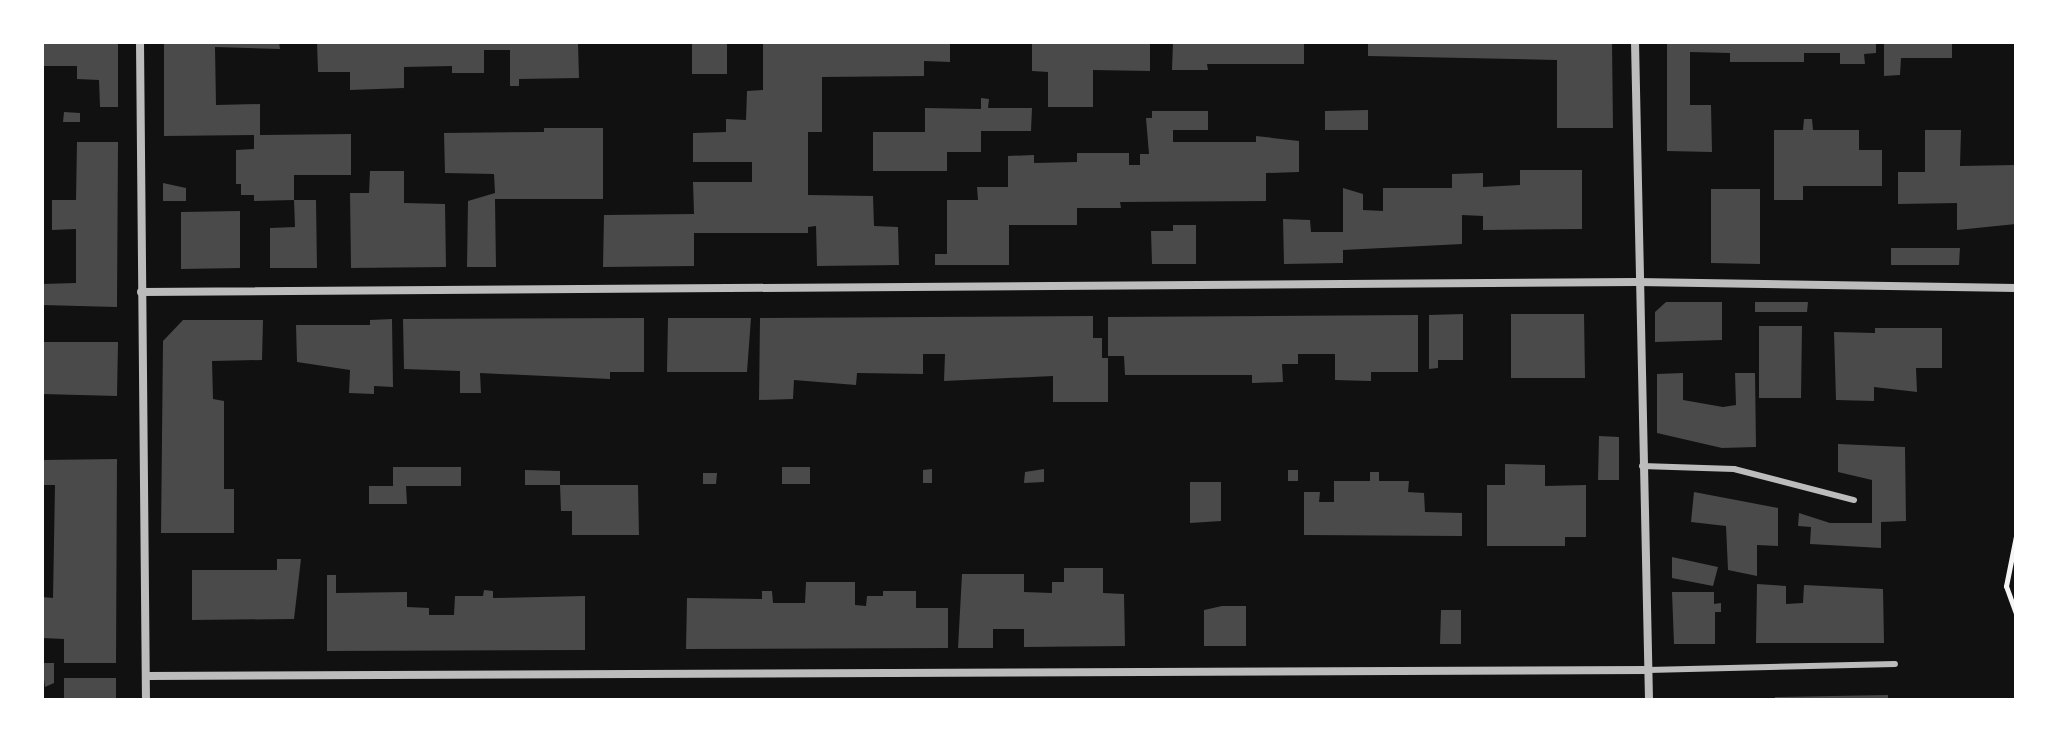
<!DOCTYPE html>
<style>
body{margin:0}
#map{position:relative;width:2058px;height:742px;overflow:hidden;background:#111;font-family:"Roboto Condensed",sans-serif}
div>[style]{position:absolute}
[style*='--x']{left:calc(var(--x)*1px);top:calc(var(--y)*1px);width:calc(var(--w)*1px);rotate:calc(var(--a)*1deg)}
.building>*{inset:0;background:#4a4a4a}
.path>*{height:5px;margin:-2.5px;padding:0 2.5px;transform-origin:2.5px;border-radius:2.5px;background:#f5f5f5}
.service>*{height:6px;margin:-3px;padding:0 3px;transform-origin:3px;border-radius:3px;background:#bcbcbc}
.minor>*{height:8px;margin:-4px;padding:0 4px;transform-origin:4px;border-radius:4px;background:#bcbcbc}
span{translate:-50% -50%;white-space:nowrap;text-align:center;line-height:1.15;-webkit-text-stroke:7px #fff;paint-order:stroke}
.frame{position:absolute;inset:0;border:44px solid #fff;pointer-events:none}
</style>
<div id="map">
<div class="building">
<i style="clip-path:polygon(42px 42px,118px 42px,118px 107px,100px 107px,99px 80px,77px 79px,77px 66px,42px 66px)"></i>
<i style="clip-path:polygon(164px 42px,279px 42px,280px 49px,215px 47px,216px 105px,260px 104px,260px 135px,351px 134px,351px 175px,294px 175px,294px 200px,254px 201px,254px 195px,241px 195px,241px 184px,236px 184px,236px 150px,254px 149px,254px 135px,164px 136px)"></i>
<i style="clip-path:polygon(317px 42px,578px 42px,579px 78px,519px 79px,519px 86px,510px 86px,510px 50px,484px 50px,484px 73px,452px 73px,452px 66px,404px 67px,404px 88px,350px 90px,350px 72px,318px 72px)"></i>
<i style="clip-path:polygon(692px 42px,727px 42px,727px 74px,692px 74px)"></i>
<i style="clip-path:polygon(763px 42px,950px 42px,950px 62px,924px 61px,924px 76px,822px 77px,822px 132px,808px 132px,808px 195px,873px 196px,874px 226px,898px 227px,899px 265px,817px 266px,816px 226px,808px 227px,808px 233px,694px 233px,694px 266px,603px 267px,604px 215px,694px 214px,693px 182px,752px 182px,752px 162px,693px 162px,693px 133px,726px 132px,726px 119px,746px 120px,747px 91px,763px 90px)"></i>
<i style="clip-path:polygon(1032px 42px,1150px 42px,1150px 71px,1093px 70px,1093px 107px,1048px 107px,1048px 72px,1032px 71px)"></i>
<i style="clip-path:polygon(1173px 42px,1304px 42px,1304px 64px,1207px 64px,1208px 70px,1172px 70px)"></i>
<i style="clip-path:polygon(1368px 42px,1612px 42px,1613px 128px,1557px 128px,1557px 60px,1368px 56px)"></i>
<i style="clip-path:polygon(1667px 42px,1876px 42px,1876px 53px,1864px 54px,1865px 64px,1840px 64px,1840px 53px,1804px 53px,1804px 62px,1730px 62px,1730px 53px,1690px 52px,1690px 105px,1711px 105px,1712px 152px,1667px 151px)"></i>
<i style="clip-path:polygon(1884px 42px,1952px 42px,1952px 58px,1901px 58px,1900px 75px,1884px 76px)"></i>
<i style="clip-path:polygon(981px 98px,989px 99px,988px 108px,1032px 108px,1031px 131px,981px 131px,981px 152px,947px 152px,947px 171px,873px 171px,873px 132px,925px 132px,925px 108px,981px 109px)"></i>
<i style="clip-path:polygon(1368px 110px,1368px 130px,1325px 130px,1325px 111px)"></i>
<i style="clip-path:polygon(1152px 111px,1208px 111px,1208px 130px,1173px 130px,1173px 142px,1256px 142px,1256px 136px,1299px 141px,1299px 172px,1266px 173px,1266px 201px,1120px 202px,1121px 208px,1077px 208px,1077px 225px,1009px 225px,1009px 265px,935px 265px,935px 254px,947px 254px,947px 200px,978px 200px,977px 187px,1008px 187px,1008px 156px,1034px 155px,1034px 163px,1077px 162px,1077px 153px,1129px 153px,1129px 165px,1140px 165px,1140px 154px,1149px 154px,1146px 118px,1152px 118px)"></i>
<i style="clip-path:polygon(64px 112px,80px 113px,80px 122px,63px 122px)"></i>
<i style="clip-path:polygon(1804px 119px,1812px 119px,1813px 130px,1859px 130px,1859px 150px,1882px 150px,1882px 186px,1803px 186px,1803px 200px,1774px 200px,1774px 130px,1803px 130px)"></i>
<i style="clip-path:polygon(544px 128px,603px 128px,603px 199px,495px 199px,496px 267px,467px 267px,468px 201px,495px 193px,494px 174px,445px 173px,444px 133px,544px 132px)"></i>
<i style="clip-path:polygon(1925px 130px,1961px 130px,1960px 166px,2016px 165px,2016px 224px,1957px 230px,1957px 203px,1898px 204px,1898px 172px,1925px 172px)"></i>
<i style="clip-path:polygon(77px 142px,118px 142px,117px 307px,42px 305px,42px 284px,76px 283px,76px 229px,52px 230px,52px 200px,76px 200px)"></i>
<i style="clip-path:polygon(1520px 170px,1582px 170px,1582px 229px,1483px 230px,1483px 216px,1462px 215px,1462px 244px,1343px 250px,1343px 263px,1284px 264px,1283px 219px,1310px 220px,1311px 232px,1343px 232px,1343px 188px,1363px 194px,1363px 210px,1383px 211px,1383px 188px,1452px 188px,1452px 174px,1483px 173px,1483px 187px,1520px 185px)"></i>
<i style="clip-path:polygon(370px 171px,404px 171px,404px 203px,445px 204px,446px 267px,351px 268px,350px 193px,369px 193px)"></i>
<i style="clip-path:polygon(163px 183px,186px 188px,186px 201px,163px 201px)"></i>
<i style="clip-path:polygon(1711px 189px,1760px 189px,1760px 264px,1711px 263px)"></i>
<i style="clip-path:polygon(294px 200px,316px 200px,317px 268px,270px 268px,270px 228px,295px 227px)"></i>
<i style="clip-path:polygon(240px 211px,240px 268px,181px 269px,181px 212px)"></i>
<i style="clip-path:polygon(1173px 225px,1196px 225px,1196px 264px,1152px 264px,1151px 231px,1173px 231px)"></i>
<i style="clip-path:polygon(1891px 248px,1960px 248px,1959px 265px,1891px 265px)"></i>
<i style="clip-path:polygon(1666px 302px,1722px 302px,1722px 340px,1655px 342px,1655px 312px)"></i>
<i style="clip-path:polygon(1755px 302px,1808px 302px,1807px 312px,1755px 312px)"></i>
<i style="clip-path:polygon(1463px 314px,1463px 360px,1438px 360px,1438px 368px,1429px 369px,1429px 315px)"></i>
<i style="clip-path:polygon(1511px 314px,1584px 314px,1585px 378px,1511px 378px)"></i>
<i style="clip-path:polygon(1418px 315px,1418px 372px,1371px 372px,1371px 381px,1335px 380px,1335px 354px,1298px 354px,1298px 364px,1282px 364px,1283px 382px,1252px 383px,1252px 375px,1125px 375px,1124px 356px,1108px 356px,1108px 317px)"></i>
<i style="clip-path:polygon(1093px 316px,1093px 338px,1102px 338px,1102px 358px,1108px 358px,1108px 402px,1053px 402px,1053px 376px,944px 381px,945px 354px,923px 354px,923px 374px,857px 373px,856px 385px,794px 380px,793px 399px,759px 400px,760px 318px)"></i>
<i style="clip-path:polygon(644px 318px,644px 372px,610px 372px,610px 379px,480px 373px,481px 393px,460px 393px,460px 371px,404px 369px,403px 319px)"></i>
<i style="clip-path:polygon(668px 318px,751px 318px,747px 372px,667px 372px)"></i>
<i style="clip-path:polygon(392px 319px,393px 387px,374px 386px,374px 394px,349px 393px,350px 370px,297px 362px,296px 325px,370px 325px,370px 320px)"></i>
<i style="clip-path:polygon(183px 320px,263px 320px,262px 360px,212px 361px,213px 399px,224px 401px,224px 489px,234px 489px,234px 533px,161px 533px,163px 341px)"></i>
<i style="clip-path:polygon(1759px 326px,1802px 326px,1801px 398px,1759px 398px)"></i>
<i style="clip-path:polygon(1875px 328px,1942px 328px,1942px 368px,1916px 368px,1917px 392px,1874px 387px,1874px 401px,1836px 400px,1834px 332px,1875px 333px)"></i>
<i style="clip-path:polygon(42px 342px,118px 342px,117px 396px,42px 394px)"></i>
<i style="clip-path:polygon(1683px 373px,1683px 400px,1723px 407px,1736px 405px,1735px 373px,1755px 373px,1756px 447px,1722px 448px,1657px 433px,1657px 374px)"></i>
<i style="clip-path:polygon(1599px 436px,1619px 437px,1619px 480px,1598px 480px)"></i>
<i style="clip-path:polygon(1838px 444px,1905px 447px,1906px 521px,1881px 522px,1881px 548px,1810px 544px,1811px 527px,1798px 526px,1799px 513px,1830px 523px,1872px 523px,1872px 480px,1838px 472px)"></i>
<i style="clip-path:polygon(117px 459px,116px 663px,64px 663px,64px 639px,42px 638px,42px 597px,53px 598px,55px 485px,42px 485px,42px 460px)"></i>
<i style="clip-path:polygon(1505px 464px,1545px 465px,1545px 486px,1586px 485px,1586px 537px,1565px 537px,1565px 546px,1487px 546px,1487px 485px,1505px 485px)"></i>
<i style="clip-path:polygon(393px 467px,461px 467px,461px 486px,406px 486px,407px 504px,369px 504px,369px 486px,393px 486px)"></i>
<i style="clip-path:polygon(782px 467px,810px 467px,810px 484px,782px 484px)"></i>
<i style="clip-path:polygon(932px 469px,932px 483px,923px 483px,923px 470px)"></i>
<i style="clip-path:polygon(1044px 469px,1044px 482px,1024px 483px,1025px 472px)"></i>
<i style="clip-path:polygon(525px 470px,560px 471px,560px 485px,525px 485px)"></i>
<i style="clip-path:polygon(1288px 470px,1298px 470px,1298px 481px,1288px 481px)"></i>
<i style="clip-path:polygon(1370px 472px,1379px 472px,1379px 481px,1409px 481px,1408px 492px,1424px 493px,1425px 512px,1462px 513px,1462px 536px,1304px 535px,1304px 492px,1320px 492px,1319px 502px,1334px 502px,1334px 481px,1370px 481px)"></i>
<i style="clip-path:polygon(703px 473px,717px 473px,716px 484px,703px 484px)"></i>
<i style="clip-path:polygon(1190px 482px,1221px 482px,1221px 521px,1190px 523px)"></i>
<i style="clip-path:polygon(560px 485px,638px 485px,639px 535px,572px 535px,572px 511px,561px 511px)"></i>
<i style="clip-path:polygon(1694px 492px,1778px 508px,1778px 546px,1757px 545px,1757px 576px,1728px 570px,1726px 526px,1691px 522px)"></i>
<i style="clip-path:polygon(1672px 557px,1718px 567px,1713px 586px,1672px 578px)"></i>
<i style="clip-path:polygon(277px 559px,301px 559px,294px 619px,192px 620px,192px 570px,277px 570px)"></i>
<i style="clip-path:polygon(1064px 568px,1103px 568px,1103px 593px,1124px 594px,1125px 646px,1024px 647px,1024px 629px,993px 629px,993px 648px,958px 648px,962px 574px,1024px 574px,1024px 592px,1052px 593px,1052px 582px,1064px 582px)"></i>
<i style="clip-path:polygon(327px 575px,336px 575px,336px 593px,407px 592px,407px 607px,429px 608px,429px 615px,454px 615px,455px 596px,483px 596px,484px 590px,493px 591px,493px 598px,585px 596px,585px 650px,327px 651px)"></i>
<i style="clip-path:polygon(806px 582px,855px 582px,855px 605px,866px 606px,867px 596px,883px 596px,883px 591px,916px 591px,916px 608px,948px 608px,948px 648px,686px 649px,687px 598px,762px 599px,762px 591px,772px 591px,773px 603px,805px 603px)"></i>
<i style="clip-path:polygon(1757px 584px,1786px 586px,1786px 604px,1803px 603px,1804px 585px,1883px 589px,1884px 643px,1756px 643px)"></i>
<i style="clip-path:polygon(1672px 592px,1714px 592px,1714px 604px,1721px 603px,1721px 612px,1715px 612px,1715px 644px,1674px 644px)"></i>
<i style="clip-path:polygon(1222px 606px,1246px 606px,1246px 646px,1204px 646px,1204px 610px)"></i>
<i style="clip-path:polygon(1441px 610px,1461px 610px,1461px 644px,1440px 644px)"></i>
<i style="clip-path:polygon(42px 663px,54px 663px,54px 683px,45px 687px)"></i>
<i style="clip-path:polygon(64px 678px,116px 678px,116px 700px,64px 700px)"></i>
<i style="clip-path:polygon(1888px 695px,1888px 700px,1775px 700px,1775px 697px)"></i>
</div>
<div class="path">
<i style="--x:2016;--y:536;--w:51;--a:101.3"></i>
<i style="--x:2006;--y:586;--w:30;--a:70"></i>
</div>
<div class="service">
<i style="--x:1642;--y:466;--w:92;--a:1.9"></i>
<i style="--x:1734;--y:469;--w:124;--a:14.5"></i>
<i style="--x:1648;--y:670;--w:247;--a:-1.4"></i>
</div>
<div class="minor">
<i style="--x:140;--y:42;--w:658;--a:89.48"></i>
<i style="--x:1635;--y:42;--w:658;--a:88.78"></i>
<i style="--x:141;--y:292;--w:1496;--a:-0.38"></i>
<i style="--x:1637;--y:282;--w:379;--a:0.9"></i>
<i style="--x:146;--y:676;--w:1502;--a:-0.23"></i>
</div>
<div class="frame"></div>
</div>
